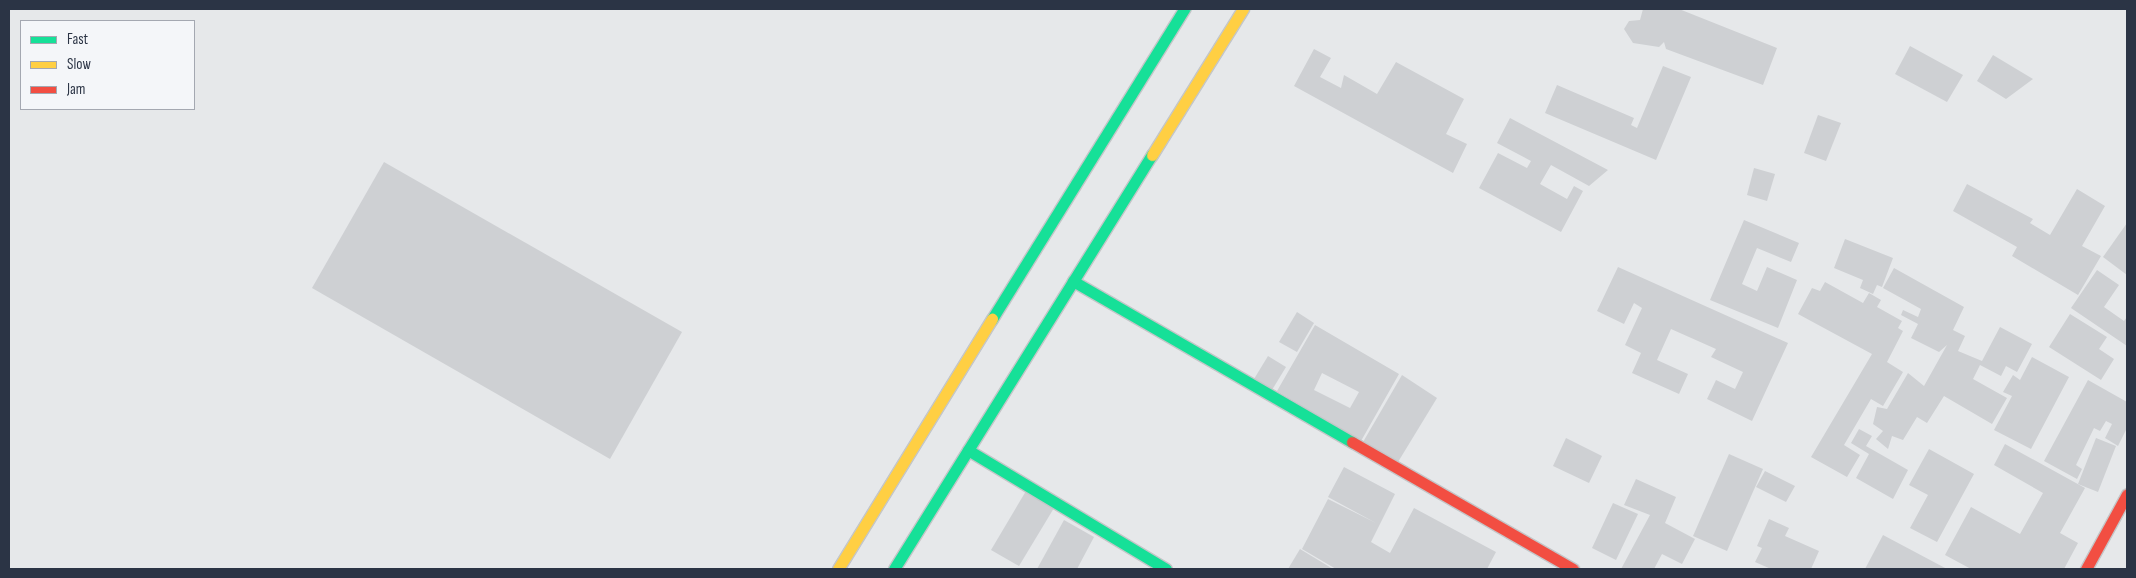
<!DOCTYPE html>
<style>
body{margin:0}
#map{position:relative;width:2136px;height:578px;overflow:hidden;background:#e6e8ea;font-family:"Sofia Sans Condensed",sans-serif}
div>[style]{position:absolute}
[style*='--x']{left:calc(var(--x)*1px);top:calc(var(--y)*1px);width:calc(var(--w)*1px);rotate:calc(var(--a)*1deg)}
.building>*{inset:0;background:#ced0d3}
.roads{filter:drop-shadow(1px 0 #c4c6c8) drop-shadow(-1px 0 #c4c6c8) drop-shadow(0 1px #c4c6c8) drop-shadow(0 -1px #c4c6c8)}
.fast>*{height:11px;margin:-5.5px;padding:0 5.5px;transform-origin:5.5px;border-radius:5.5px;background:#16e098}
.slow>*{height:11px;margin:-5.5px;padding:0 5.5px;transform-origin:5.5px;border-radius:5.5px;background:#ffcf43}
.jam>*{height:11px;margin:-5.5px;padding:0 5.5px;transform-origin:5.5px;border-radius:5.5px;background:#f24e42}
span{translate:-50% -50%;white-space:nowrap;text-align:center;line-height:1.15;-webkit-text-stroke:4.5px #f4f6f9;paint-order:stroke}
.frame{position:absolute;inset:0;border:10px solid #2b3445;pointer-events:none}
.legend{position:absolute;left:20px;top:20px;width:175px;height:90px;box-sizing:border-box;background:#f4f6f9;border:1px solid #a4a8b1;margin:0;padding:6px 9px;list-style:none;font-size:15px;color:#2b3445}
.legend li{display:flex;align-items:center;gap:10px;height:25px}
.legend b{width:25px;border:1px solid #a4a8b1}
</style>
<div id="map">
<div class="building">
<i style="clip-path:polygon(1643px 9px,1679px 9px,1777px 48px,1763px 85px,1666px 49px,1664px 42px,1659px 47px,1633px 43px,1624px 29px,1629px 21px,1640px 20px)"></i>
<i style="clip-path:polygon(1910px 46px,1963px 75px,1947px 102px,1895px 74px)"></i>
<i style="clip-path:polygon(1314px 49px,1331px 58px,1320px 77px,1341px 88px,1344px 75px,1377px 94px,1396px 62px,1464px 99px,1446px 134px,1467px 144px,1453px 173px,1294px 86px)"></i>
<i style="clip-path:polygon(1993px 55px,2033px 79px,2006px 99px,1977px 81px)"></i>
<i style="clip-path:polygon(1663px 66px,1691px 77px,1656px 160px,1545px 113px,1557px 85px,1634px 118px,1631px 125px,1637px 128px)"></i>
<i style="clip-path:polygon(1818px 115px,1841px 123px,1826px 161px,1804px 153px)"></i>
<i style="clip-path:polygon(1510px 118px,1608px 170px,1589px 186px,1551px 165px,1540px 184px,1567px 199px,1574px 186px,1583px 191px,1561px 232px,1479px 188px,1498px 153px,1527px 168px,1531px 161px,1497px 143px)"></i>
<i style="clip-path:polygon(384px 162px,682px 332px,610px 459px,312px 288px)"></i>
<i style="clip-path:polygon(1754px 168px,1775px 174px,1767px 201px,1747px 195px)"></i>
<i style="clip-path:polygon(1967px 184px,2033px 219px,2030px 223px,2050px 235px,2077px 189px,2105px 206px,2082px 246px,2101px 256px,2078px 295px,2012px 256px,2017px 247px,1953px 211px)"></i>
<i style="clip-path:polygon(1744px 220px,1799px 243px,1791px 262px,1757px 248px,1742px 284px,1757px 291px,1767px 267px,1797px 280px,1778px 328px,1710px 300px)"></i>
<i style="clip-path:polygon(2127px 223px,2127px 275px,2103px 257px)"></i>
<i style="clip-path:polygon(1845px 239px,1893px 258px,1882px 287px,1877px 285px,1873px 294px,1860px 288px,1863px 280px,1834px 268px)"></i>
<i style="clip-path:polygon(1618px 267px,1788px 343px,1752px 421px,1707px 399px,1716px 380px,1735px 389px,1743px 372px,1711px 357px,1716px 349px,1671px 329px,1657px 360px,1688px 374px,1679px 394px,1632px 373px,1641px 353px,1625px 345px,1642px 308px,1634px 303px,1624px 324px,1597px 311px)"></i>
<i style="clip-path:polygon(1894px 268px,1964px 307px,1953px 330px,1965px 336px,1958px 351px,1982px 361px,2000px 327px,2032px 344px,2017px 372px,2006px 366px,2001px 376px,1980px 365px,1973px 379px,2007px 398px,1992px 424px,1944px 396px,1927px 423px,1917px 417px,1903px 440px,1892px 436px,1888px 449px,1876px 439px,1883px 431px,1873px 424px,1877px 407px,1887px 409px,1908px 373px,1924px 386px,1947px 345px,1939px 352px,1911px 338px,1918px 324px,1901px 315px,1903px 310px,1918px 317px,1921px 309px,1883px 288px)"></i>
<i style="clip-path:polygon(2097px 270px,2119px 285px,2104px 307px,2124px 321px,2127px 317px,2127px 346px,2071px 308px)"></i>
<i style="clip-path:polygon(1825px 282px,1863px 303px,1869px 293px,1881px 300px,1877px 307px,1902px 321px,1898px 328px,1903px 331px,1887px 362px,1903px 372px,1883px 406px,1871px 399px,1844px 445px,1860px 455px,1847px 477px,1811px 457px,1872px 354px,1798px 314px,1812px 288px,1820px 291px)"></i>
<i style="clip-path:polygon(1297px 312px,1314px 323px,1297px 352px,1279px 342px)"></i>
<i style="clip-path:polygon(2070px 314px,2107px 337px,2099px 349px,2114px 359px,2101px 380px,2049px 347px)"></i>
<i style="clip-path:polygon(evenodd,1315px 325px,1399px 374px,1361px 441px,1277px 391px,1315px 325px,1322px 373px,1359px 392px,1350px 408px,1314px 390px,1322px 373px)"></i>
<i style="clip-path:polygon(1268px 356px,1286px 367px,1272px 390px,1254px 379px)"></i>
<i style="clip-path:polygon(2032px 357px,2069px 377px,2031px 449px,1994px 430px,2012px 396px,2003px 392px,2013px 375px,2020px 380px)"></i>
<i style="clip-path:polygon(1402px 375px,1437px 398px,1398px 462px,1363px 442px)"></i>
<i style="clip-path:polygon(2088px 380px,2127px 402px,2127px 428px,2118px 446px,2105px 438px,2112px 424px,2106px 421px,2100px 431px,2094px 428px,2076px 465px,2082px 469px,2077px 479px,2044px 461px)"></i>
<i style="clip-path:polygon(1859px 429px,1872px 436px,1866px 446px,1908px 470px,1893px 499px,1856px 478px,1869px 454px,1851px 443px)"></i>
<i style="clip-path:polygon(1566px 438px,1602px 456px,1589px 483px,1553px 466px)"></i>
<i style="clip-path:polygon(2096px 438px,2116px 446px,2098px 492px,2078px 484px)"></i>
<i style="clip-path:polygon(2005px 444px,2085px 488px,2060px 533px,2078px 543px,2064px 569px,1971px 569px,1945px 555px,1971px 507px,2020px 534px,2043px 493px,1994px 465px)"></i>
<i style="clip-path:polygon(1929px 449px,1974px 474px,1937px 542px,1910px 528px,1928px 495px,1909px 485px)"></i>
<i style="clip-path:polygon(1729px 454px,1763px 469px,1727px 551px,1693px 536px)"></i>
<i style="clip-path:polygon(1344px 467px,1395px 494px,1371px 542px,1390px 553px,1414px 508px,1496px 552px,1487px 569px,1336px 569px,1302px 549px,1328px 499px,1376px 523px,1328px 497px)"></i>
<i style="clip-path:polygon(1765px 471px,1795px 486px,1786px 502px,1756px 487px)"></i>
<i style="clip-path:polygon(1636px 479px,1676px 497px,1665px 523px,1695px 539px,1682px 564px,1662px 554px,1654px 569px,1621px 569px,1650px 515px,1624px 505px)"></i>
<i style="clip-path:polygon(1026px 491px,1054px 508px,1019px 566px,991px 550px)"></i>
<i style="clip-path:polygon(1613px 503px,1638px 514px,1616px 560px,1592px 548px)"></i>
<i style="clip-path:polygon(1769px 519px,1789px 528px,1785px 536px,1819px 551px,1811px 569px,1771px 569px,1755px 562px,1762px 548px,1757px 546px)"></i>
<i style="clip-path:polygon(1064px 520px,1094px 537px,1077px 569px,1037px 569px)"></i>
<i style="clip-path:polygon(1883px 535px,1947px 569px,1865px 569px)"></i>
<i style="clip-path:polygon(1300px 549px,1333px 569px,1288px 569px)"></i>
</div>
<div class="roads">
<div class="fast">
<i style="--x:1073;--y:281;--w:322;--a:30"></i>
<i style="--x:992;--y:319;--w:365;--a:-58.2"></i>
<i style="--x:968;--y:450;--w:231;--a:31"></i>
<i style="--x:894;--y:569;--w:488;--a:-58.1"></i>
</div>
<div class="slow">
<i style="--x:1152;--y:155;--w:172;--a:-58.1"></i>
<i style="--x:838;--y:569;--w:294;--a:-58.4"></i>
</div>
<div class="jam">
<i style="--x:1352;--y:442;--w:255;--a:29.9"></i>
<i style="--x:2086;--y:569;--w:85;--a:-61.3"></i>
</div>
</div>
<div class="frame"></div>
<ul class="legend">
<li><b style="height:6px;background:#16e098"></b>Fast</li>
<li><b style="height:6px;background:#ffcf43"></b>Slow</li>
<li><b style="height:6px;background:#f24e42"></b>Jam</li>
</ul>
</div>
